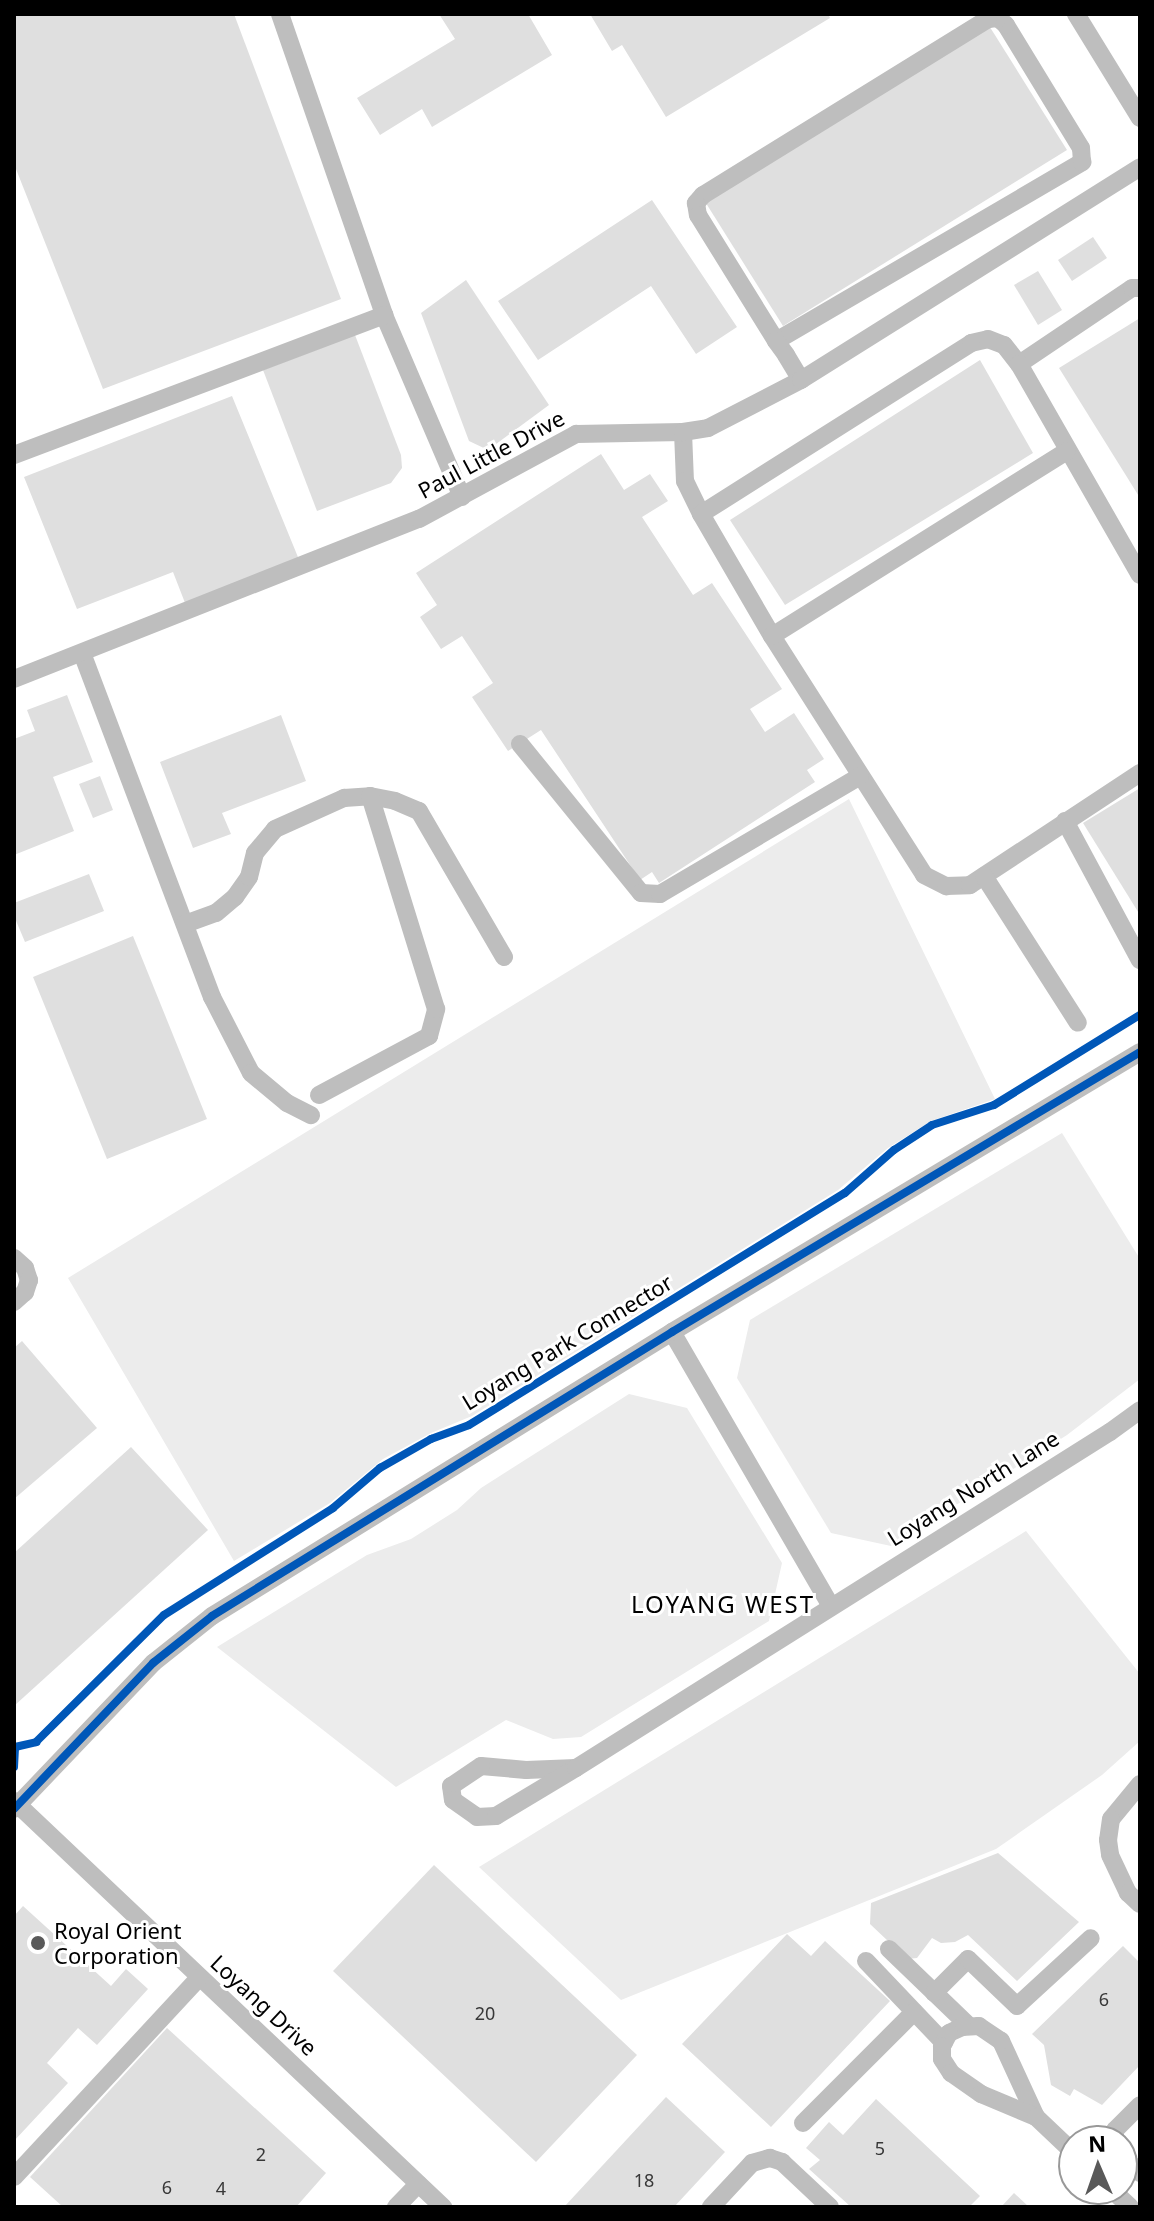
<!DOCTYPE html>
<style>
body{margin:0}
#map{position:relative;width:1154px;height:2221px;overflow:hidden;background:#fff;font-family:"Noto Sans",sans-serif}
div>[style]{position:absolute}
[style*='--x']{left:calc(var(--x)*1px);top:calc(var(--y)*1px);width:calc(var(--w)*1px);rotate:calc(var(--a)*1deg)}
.green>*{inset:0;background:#ececec}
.building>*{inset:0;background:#dfdfdf}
.minor>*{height:18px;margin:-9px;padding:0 9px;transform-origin:9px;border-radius:9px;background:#bebebe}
.cycleway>*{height:8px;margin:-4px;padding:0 4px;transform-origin:4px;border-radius:4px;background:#0057b8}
.dots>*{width:22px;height:22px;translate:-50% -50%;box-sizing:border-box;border:4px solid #fff;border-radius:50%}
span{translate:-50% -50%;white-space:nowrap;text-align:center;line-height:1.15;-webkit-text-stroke:6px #fff;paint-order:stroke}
.number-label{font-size:18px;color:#383838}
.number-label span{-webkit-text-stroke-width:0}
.street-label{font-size:22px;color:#000}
.poi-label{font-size:22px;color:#000}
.left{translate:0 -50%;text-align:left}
.neighbourhood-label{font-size:24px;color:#000;letter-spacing:2px}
.frame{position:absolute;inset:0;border:16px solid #000;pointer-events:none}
.north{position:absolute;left:1058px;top:2125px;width:80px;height:80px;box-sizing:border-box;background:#fff;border:2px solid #999;border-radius:50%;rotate:358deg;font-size:22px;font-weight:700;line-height:32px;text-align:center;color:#000}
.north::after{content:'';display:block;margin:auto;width:28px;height:36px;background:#595959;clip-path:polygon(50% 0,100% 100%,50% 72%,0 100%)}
</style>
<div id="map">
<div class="green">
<i style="clip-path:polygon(849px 799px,995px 1099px,931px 1121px,888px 1148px,838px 1190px,472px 1416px,431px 1433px,383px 1459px,330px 1503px,234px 1561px,68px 1278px)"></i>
<i style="clip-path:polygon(1062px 1133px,1140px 1259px,1140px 1379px,1067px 1435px,891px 1546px,831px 1533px,737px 1378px,750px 1320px)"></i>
<i style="clip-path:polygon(629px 1394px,687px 1408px,782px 1563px,769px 1621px,581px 1737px,553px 1739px,506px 1720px,396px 1787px,217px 1647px,367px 1555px,411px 1539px,457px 1510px,481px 1488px)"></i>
<i style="clip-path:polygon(1026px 1531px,1140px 1674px,1140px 1741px,1102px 1775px,996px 1849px,621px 2000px,479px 1867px)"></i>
</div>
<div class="building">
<i style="clip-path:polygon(14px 14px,234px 14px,341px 299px,103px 389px,14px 164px)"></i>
<i style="clip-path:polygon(439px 14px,528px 14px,552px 55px,432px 127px,422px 109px,380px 135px,357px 98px,455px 39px)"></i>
<i style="clip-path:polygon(590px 14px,828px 14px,830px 18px,666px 117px,622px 45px,612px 51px)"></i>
<i style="clip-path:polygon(988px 24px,1067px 150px,783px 326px,704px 200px)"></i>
<i style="clip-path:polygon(652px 200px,737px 327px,696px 354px,651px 286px,538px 360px,498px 301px)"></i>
<i style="clip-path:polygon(1093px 237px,1107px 258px,1072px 281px,1058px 260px)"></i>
<i style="clip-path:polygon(1038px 271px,1062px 310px,1038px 325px,1014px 285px)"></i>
<i style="clip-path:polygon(466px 280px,549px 405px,488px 450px,469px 441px,421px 313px)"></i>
<i style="clip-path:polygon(1140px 318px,1140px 498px,1059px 368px)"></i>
<i style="clip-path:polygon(355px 335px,401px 455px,402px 468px,391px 483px,317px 511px,263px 370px)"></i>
<i style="clip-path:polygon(980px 360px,1033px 453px,785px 605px,730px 520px)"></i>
<i style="clip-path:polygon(232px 396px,300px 562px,187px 608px,173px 572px,77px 609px,24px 477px)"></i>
<i style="clip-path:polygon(601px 454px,624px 490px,650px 474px,668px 501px,642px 517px,693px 595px,712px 583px,782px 689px,750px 709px,765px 732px,794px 713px,824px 759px,807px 770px,815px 782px,659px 883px,652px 872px,640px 880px,541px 730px,508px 751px,472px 697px,493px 683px,462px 636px,441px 649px,420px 617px,437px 605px,416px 573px)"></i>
<i style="clip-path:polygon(67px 695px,93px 762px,53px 777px,74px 831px,14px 855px,14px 739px,35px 731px,27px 710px)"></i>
<i style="clip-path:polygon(281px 715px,306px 781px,222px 813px,231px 834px,193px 848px,160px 762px)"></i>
<i style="clip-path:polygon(100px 776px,113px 810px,93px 818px,79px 784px)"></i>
<i style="clip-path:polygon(1140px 788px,1140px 915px,1083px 823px)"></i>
<i style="clip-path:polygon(89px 874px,104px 911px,25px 942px,14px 916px,14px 903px)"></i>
<i style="clip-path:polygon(133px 936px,207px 1119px,107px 1159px,33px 977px)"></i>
<i style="clip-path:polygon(22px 1341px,97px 1428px,14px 1499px,14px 1348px)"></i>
<i style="clip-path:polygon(131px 1447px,208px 1530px,14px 1706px,14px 1553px)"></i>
<i style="clip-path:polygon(998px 1853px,1079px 1922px,1017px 1981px,968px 1935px,955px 1942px,941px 1943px,932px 1938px,917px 1958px,907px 1959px,870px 1924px,871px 1903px)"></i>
<i style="clip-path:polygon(434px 1865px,637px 2055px,536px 2162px,333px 1971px)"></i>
<i style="clip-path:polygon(23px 1906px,111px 1986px,126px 1969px,148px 1989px,97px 2045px,78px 2028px,47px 2063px,68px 2083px,14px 2141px,14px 1916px)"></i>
<i style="clip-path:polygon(787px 1934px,811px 1956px,825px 1941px,890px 2001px,771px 2127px,682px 2044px)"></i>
<i style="clip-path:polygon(1123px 1946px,1140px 1963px,1140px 2065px,1102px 2105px,1074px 2089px,1070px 2096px,1051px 2085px,1044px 2045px,1032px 2034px)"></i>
<i style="clip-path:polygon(167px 2028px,326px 2173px,296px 2207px,63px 2207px,30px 2177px)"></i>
<i style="clip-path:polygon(666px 2097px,725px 2152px,674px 2207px,564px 2207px)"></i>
<i style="clip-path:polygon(876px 2099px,980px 2196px,969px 2207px,851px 2207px,809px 2169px,820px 2160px,806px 2148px,829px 2122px,843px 2135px)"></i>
<i style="clip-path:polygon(1014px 2193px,1029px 2207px,1001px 2207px)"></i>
</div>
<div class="minor">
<i style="--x:280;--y:14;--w:318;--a:70.9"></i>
<i style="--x:384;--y:315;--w:198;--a:66.8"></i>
<i style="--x:1076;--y:14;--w:122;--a:58.4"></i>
<i style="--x:776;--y:341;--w:355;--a:-30.3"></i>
<i style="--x:1082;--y:162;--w:14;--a:-94"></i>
<i style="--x:1081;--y:148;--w:144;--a:-121.4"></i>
<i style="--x:1006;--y:25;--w:11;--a:-139"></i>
<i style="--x:998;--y:18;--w:10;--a:174"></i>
<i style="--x:988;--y:19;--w:335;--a:148.3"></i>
<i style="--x:703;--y:195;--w:11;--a:131"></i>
<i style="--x:696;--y:203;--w:12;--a:81"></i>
<i style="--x:698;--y:215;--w:148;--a:58.2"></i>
<i style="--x:776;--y:341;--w:17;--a:54"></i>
<i style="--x:786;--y:355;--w:29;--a:59"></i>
<i style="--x:1019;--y:364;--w:136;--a:-33.9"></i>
<i style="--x:1132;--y:288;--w:8;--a:0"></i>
<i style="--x:683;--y:432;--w:49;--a:87.7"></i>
<i style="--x:685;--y:481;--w:37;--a:64"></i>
<i style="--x:701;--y:514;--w:141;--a:59.8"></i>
<i style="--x:772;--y:636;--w:283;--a:57.5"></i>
<i style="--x:924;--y:875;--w:25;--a:27"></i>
<i style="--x:946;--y:886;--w:24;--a:-2"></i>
<i style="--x:970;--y:885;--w:204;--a:-33.4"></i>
<i style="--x:14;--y:455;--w:396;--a:-20.7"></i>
<i style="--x:701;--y:514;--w:320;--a:-32.3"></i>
<i style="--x:971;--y:343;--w:17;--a:-13"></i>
<i style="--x:988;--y:339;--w:17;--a:21"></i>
<i style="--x:1004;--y:345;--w:24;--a:52"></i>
<i style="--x:1019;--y:364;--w:243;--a:60.2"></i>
<i style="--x:772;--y:636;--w:348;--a:-32.1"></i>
<i style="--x:82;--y:653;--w:368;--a:69.3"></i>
<i style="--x:212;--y:997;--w:85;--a:62.8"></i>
<i style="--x:251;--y:1073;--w:47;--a:39.8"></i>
<i style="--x:287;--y:1103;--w:27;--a:27"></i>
<i style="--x:14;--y:679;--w:435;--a:-21.6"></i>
<i style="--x:419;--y:519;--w:179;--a:-28.4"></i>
<i style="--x:576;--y:434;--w:107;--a:-1.1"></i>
<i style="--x:683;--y:432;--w:25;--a:-9"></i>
<i style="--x:708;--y:428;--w:105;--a:-27.3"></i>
<i style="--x:801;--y:380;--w:400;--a:-32.1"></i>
<i style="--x:520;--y:744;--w:192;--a:50.9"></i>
<i style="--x:641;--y:893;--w:19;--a:3"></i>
<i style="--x:660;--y:894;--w:232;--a:-30.5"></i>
<i style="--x:1065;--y:821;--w:158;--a:61.7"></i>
<i style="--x:984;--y:876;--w:174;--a:57.4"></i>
<i style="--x:185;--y:924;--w:33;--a:-20"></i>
<i style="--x:216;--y:913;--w:25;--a:-40"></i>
<i style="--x:235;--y:897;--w:24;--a:-55"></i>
<i style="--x:249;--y:877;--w:25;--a:-76"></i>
<i style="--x:255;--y:853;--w:31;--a:-50"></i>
<i style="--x:275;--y:829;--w:76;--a:-24.2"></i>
<i style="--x:344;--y:798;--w:26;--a:-4"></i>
<i style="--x:370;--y:796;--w:25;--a:11"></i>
<i style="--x:395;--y:801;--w:26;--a:23"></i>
<i style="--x:419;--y:811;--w:169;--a:59.8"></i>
<i style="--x:319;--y:1095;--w:125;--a:-28.2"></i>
<i style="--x:429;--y:1036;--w:28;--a:-75"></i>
<i style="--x:436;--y:1009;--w:223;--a:-107.2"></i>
<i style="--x:14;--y:1258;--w:15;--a:42"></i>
<i style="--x:25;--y:1268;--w:13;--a:72"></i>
<i style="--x:29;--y:1280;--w:13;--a:108"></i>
<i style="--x:25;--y:1292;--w:15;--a:138"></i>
<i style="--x:672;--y:1332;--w:317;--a:59.9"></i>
<i style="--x:576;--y:1768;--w:50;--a:177.7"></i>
<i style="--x:526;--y:1770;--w:45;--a:-174.9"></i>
<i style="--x:481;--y:1766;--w:36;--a:146"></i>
<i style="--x:451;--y:1786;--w:14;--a:82"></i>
<i style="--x:453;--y:1800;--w:29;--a:35"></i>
<i style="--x:477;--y:1817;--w:19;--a:-3"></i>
<i style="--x:496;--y:1816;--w:93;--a:-31"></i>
<i style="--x:576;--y:1768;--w:631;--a:-32.18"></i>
<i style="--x:1110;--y:1432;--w:37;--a:-36"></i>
<i style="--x:1140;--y:1784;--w:45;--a:129.6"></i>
<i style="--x:1111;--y:1819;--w:21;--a:98"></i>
<i style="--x:1108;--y:1840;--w:15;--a:82"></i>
<i style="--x:1110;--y:1855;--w:42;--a:64.7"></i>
<i style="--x:1128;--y:1893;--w:16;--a:43"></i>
<i style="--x:14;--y:1801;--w:591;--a:43.42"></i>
<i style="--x:14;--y:1809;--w:202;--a:-46.4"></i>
<i style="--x:153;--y:1663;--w:75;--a:-38.5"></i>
<i style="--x:212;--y:1616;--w:541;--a:-31.69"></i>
<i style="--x:672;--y:1332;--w:545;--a:-30.89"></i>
<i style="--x:889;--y:1949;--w:111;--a:43.9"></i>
<i style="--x:866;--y:1961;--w:113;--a:46.4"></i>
<i style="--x:934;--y:1993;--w:48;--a:-45"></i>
<i style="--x:968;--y:1959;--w:68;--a:43.8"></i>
<i style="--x:1017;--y:2006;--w:100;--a:-42.6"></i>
<i style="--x:1036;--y:2117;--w:84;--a:-114.7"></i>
<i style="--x:1001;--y:2041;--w:27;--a:-146"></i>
<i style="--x:979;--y:2026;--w:17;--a:177"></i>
<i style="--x:962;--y:2027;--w:14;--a:155"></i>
<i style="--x:949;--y:2033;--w:15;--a:118"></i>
<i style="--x:942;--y:2046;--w:13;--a:90"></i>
<i style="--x:942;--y:2059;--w:17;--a:57"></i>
<i style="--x:951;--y:2073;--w:37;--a:35"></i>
<i style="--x:981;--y:2094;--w:60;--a:22.7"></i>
<i style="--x:1036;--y:2117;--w:52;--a:43.5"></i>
<i style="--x:803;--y:2123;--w:157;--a:-45"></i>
<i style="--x:1115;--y:2141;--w:11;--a:-90"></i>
<i style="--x:1115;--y:2130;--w:35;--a:-45"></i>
<i style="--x:1122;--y:2156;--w:25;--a:43"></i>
<i style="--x:14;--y:2177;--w:272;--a:-47.1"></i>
<i style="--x:1111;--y:2189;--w:26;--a:43"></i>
<i style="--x:396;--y:2207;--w:32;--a:-46"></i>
<i style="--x:711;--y:2207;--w:60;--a:-47"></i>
<i style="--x:752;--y:2163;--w:19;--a:-16"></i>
<i style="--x:770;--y:2158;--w:13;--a:18"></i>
<i style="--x:782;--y:2162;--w:66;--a:43.2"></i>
</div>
<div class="cycleway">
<i style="--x:14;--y:1767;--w:20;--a:-87"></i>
<i style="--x:15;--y:1747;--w:22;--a:-13"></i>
<i style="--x:36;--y:1742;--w:180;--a:-44.8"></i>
<i style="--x:164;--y:1615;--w:200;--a:-32.3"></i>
<i style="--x:333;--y:1508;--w:62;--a:-40.4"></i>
<i style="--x:380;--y:1468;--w:59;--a:-29.6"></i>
<i style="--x:431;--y:1439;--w:40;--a:-20.2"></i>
<i style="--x:469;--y:1425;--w:442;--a:-31.7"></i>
<i style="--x:845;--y:1193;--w:65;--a:-41.3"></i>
<i style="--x:894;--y:1150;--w:45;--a:-33.3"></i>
<i style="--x:932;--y:1125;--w:65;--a:-17.9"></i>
<i style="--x:994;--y:1105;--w:172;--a:-31.7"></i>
<i style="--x:14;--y:1809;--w:202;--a:-46.4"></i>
<i style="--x:153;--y:1663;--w:75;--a:-38.5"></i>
<i style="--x:212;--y:1616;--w:541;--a:-31.69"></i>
<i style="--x:672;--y:1332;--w:545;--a:-30.89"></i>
</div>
<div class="dots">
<i style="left:38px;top:1943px;background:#595959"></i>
</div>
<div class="number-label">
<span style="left:1104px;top:1999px">6</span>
<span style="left:485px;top:2013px">20</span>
<span style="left:880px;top:2148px">5</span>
<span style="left:261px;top:2154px">2</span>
<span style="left:644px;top:2180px">18</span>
<span style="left:167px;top:2187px">6</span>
<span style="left:221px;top:2188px">4</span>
</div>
<div class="street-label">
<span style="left:491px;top:454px;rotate:-28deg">Paul Little Drive</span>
<span style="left:567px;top:1342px;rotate:-31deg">Loyang Park Connector</span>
<span style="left:973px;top:1488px;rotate:-32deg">Loyang North Lane</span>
<span style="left:264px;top:2005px;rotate:43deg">Loyang Drive</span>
</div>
<div class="poi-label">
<span class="left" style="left:54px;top:1943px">Royal Orient<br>Corporation</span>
</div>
<div class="neighbourhood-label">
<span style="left:723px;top:1604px">LOYANG WEST</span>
</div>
<div class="frame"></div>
<div class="north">N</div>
</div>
